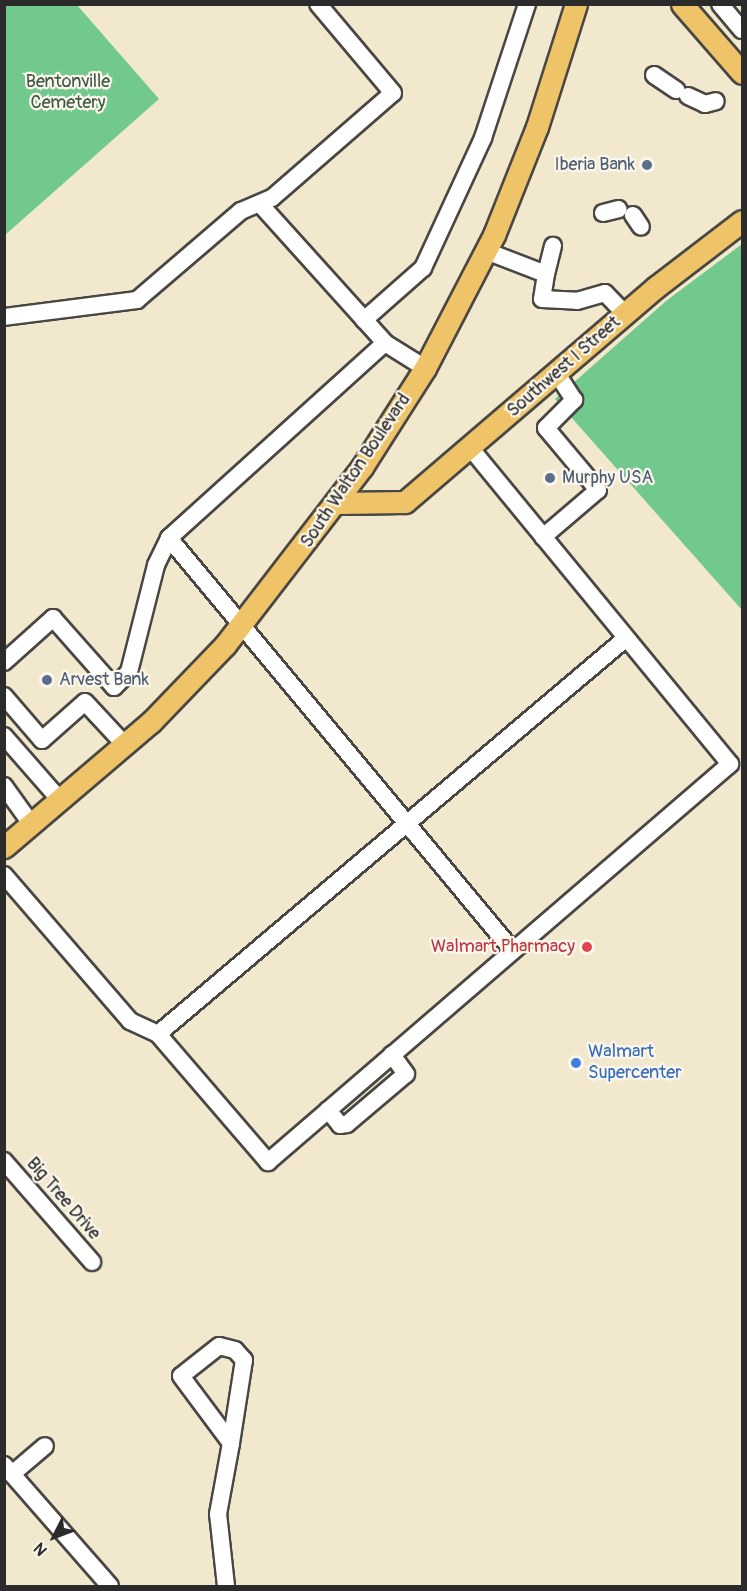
<!DOCTYPE html>
<style>
body{margin:0}
#map{position:relative;width:747px;height:1591px;overflow:hidden;background:#f2e8ce;font-family:Pangolin,sans-serif}
div>[style]{position:absolute}
[style*='--x']{left:calc(var(--x)*1px);top:calc(var(--y)*1px);width:calc(var(--w)*1px);rotate:calc(var(--a)*1deg)}
.green>*{inset:0;background:#71c98e}
.roads{filter:drop-shadow(2px 0 #494743) drop-shadow(-2px 0 #494743) drop-shadow(0 2px #494743) drop-shadow(0 -2px #494743)}
.minor>*{height:16px;margin:-8px;padding:0 8px;transform-origin:8px;border-radius:8px;background:#fff}
.major>*{height:21px;margin:-10.5px;padding:0 10.5px;transform-origin:10.5px;border-radius:10.5px;background:#efc469}
.dots>*{width:16px;height:16px;translate:-50% -50%;box-sizing:border-box;border:3px solid #fbf7ec;border-radius:50%}
span{translate:-50% -50%;white-space:nowrap;text-align:center;line-height:1.15;-webkit-text-stroke:4.5px #fbf7ec;paint-order:stroke}
.park-label{font-size:18px;color:#405a49}
.service-label{font-size:18px;color:#4e5e75}
.right{translate:-100% -50%;text-align:right}
.left{translate:0 -50%;text-align:left}
.street-label{font-size:18px;color:#2b2b2b}
.health-label{font-size:18px;color:#be3a42}
.shop-label{font-size:18px;color:#366cbe}
.frame{position:absolute;inset:0;border:6px solid #2b2b2b;pointer-events:none}
.north{position:absolute;left:24px;top:1507px;width:60px;height:60px;-webkit-text-stroke:4px #fbf7ec;paint-order:stroke;rotate:228deg;font-size:16px;font-weight:700;line-height:24px;text-align:center;color:#2b2b2b}
.north::after{content:'';display:block;margin:auto;width:21px;height:27px;background:#2b2b2b;clip-path:polygon(50% 0,100% 100%,50% 72%,0 100%)}
</style>
<div id="map">
<div class="green">
<i style="clip-path:polygon(5px 4px,77px 5px,159px 99px,5px 235px)"></i>
<i style="clip-path:polygon(742px 244px,742px 610px,555px 399px,666px 301px)"></i>
</div>
<div class="roads">
<div class="minor">
<i style="--x:720;--y:4;--w:34;--a:50"></i>
<i style="--x:654;--y:75;--w:27;--a:34"></i>
<i style="--x:688;--y:96;--w:19;--a:25"></i>
<i style="--x:705;--y:104;--w:11;--a:-15"></i>
<i style="--x:260;--y:204;--w:187;--a:48"></i>
<i style="--x:385;--y:343;--w:47;--a:32"></i>
<i style="--x:603;--y:213;--w:16;--a:-14"></i>
<i style="--x:633;--y:215;--w:14;--a:56"></i>
<i style="--x:486;--y:251;--w:64;--a:21"></i>
<i style="--x:546;--y:274;--w:25;--a:99"></i>
<i style="--x:542;--y:299;--w:35;--a:3"></i>
<i style="--x:577;--y:301;--w:29;--a:-16"></i>
<i style="--x:605;--y:293;--w:29;--a:46"></i>
<i style="--x:546;--y:274;--w:29;--a:-76"></i>
<i style="--x:4;--y:317;--w:134;--a:-7.3"></i>
<i style="--x:137;--y:300;--w:137;--a:-40.6"></i>
<i style="--x:241;--y:211;--w:34;--a:-23"></i>
<i style="--x:272;--y:198;--w:160;--a:-41"></i>
<i style="--x:393;--y:93;--w:116;--a:-130.1"></i>
<i style="--x:364;--y:320;--w:79;--a:-41.4"></i>
<i style="--x:423;--y:268;--w:143;--a:-65.2"></i>
<i style="--x:483;--y:138;--w:141;--a:-71.8"></i>
<i style="--x:543;--y:537;--w:72;--a:-40.5"></i>
<i style="--x:598;--y:490;--w:81;--a:-130"></i>
<i style="--x:546;--y:428;--w:40;--a:-45"></i>
<i style="--x:574;--y:400;--w:31;--a:-123"></i>
<i style="--x:169;--y:538;--w:537;--a:50.21"></i>
<i style="--x:4;--y:662;--w:66;--a:-41.9"></i>
<i style="--x:53;--y:618;--w:92;--a:48.5"></i>
<i style="--x:114;--y:687;--w:21;--a:-45"></i>
<i style="--x:129;--y:672;--w:110;--a:-75.8"></i>
<i style="--x:156;--y:565;--w:30;--a:-64"></i>
<i style="--x:169;--y:538;--w:291;--a:-42.1"></i>
<i style="--x:4;--y:696;--w:58;--a:49.2"></i>
<i style="--x:42;--y:740;--w:57;--a:-41.5"></i>
<i style="--x:85;--y:702;--w:57;--a:47.1"></i>
<i style="--x:4;--y:736;--w:86;--a:48.8"></i>
<i style="--x:4;--y:786;--w:48;--a:54.3"></i>
<i style="--x:4;--y:875;--w:193;--a:49.2"></i>
<i style="--x:130;--y:1021;--w:31;--a:25"></i>
<i style="--x:158;--y:1034;--w:169;--a:49.3"></i>
<i style="--x:268;--y:1162;--w:610;--a:-40.74"></i>
<i style="--x:730;--y:764;--w:410;--a:-129.4"></i>
<i style="--x:158;--y:1034;--w:612;--a:-40.23"></i>
<i style="--x:328;--y:1110;--w:19;--a:51"></i>
<i style="--x:340;--y:1125;--w:7;--a:-8"></i>
<i style="--x:347;--y:1124;--w:77;--a:-40.3"></i>
<i style="--x:406;--y:1074;--w:24;--a:-126"></i>
<i style="--x:4;--y:1161;--w:134;--a:48.9"></i>
<i style="--x:4;--y:1465;--w:161;--a:48.8"></i>
<i style="--x:12;--y:1474;--w:43;--a:-40.3"></i>
<i style="--x:226;--y:1586;--w:72;--a:-96.3"></i>
<i style="--x:218;--y:1514;--w:72;--a:-79.6"></i>
<i style="--x:231;--y:1443;--w:84;--a:-81.1"></i>
<i style="--x:244;--y:1360;--w:13;--a:-132"></i>
<i style="--x:235;--y:1350;--w:16;--a:-166"></i>
<i style="--x:219;--y:1346;--w:48;--a:141.7"></i>
<i style="--x:181;--y:1376;--w:84;--a:53.3"></i>
</div>
<div class="major">
<i style="--x:682;--y:4;--w:91;--a:49"></i>
<i style="--x:338;--y:503;--w:67;--a:-0.9"></i>
<i style="--x:405;--y:502;--w:330;--a:-40.6"></i>
<i style="--x:656;--y:287;--w:108;--a:-37.5"></i>
<i style="--x:4;--y:847;--w:193;--a:-40.4"></i>
<i style="--x:151;--y:722;--w:107;--a:-46.1"></i>
<i style="--x:225;--y:645;--w:225;--a:-52.4"></i>
<i style="--x:362;--y:467;--w:117;--a:-57.5"></i>
<i style="--x:425;--y:368;--w:150;--a:-62.6"></i>
<i style="--x:494;--y:235;--w:116;--a:-68.3"></i>
<i style="--x:537;--y:127;--w:129;--a:-72.4"></i>
</div>
</div>
<div class="dots">
<i style="left:647px;top:165px;background:#5c6f8a"></i>
<i style="left:550px;top:478px;background:#5c6f8a"></i>
<i style="left:47px;top:680px;background:#5c6f8a"></i>
<i style="left:587px;top:947px;background:#e0444e"></i>
<i style="left:576px;top:1063px;background:#3f7fe0"></i>
</div>
<div class="park-label">
<span style="left:68px;top:93px">Bentonville<br>Cemetery</span>
</div>
<div class="service-label">
<span class="right" style="left:635px;top:165px">Iberia Bank</span>
<span class="left" style="left:562px;top:478px">Murphy USA</span>
<span class="left" style="left:59px;top:680px">Arvest Bank</span>
</div>
<div class="street-label">
<span style="left:564px;top:367px;rotate:-41deg">Southwest I Street</span>
<span style="left:356px;top:471px;rotate:-56deg">South Walton Boulevard</span>
<span style="left:63px;top:1199px;rotate:49deg">Big Tree Drive</span>
</div>
<div class="health-label">
<span class="right" style="left:575px;top:947px">Walmart Pharmacy</span>
</div>
<div class="shop-label">
<span class="left" style="left:588px;top:1063px">Walmart<br>Supercenter</span>
</div>
<div class="frame"></div>
<div class="north">N</div>
</div>
